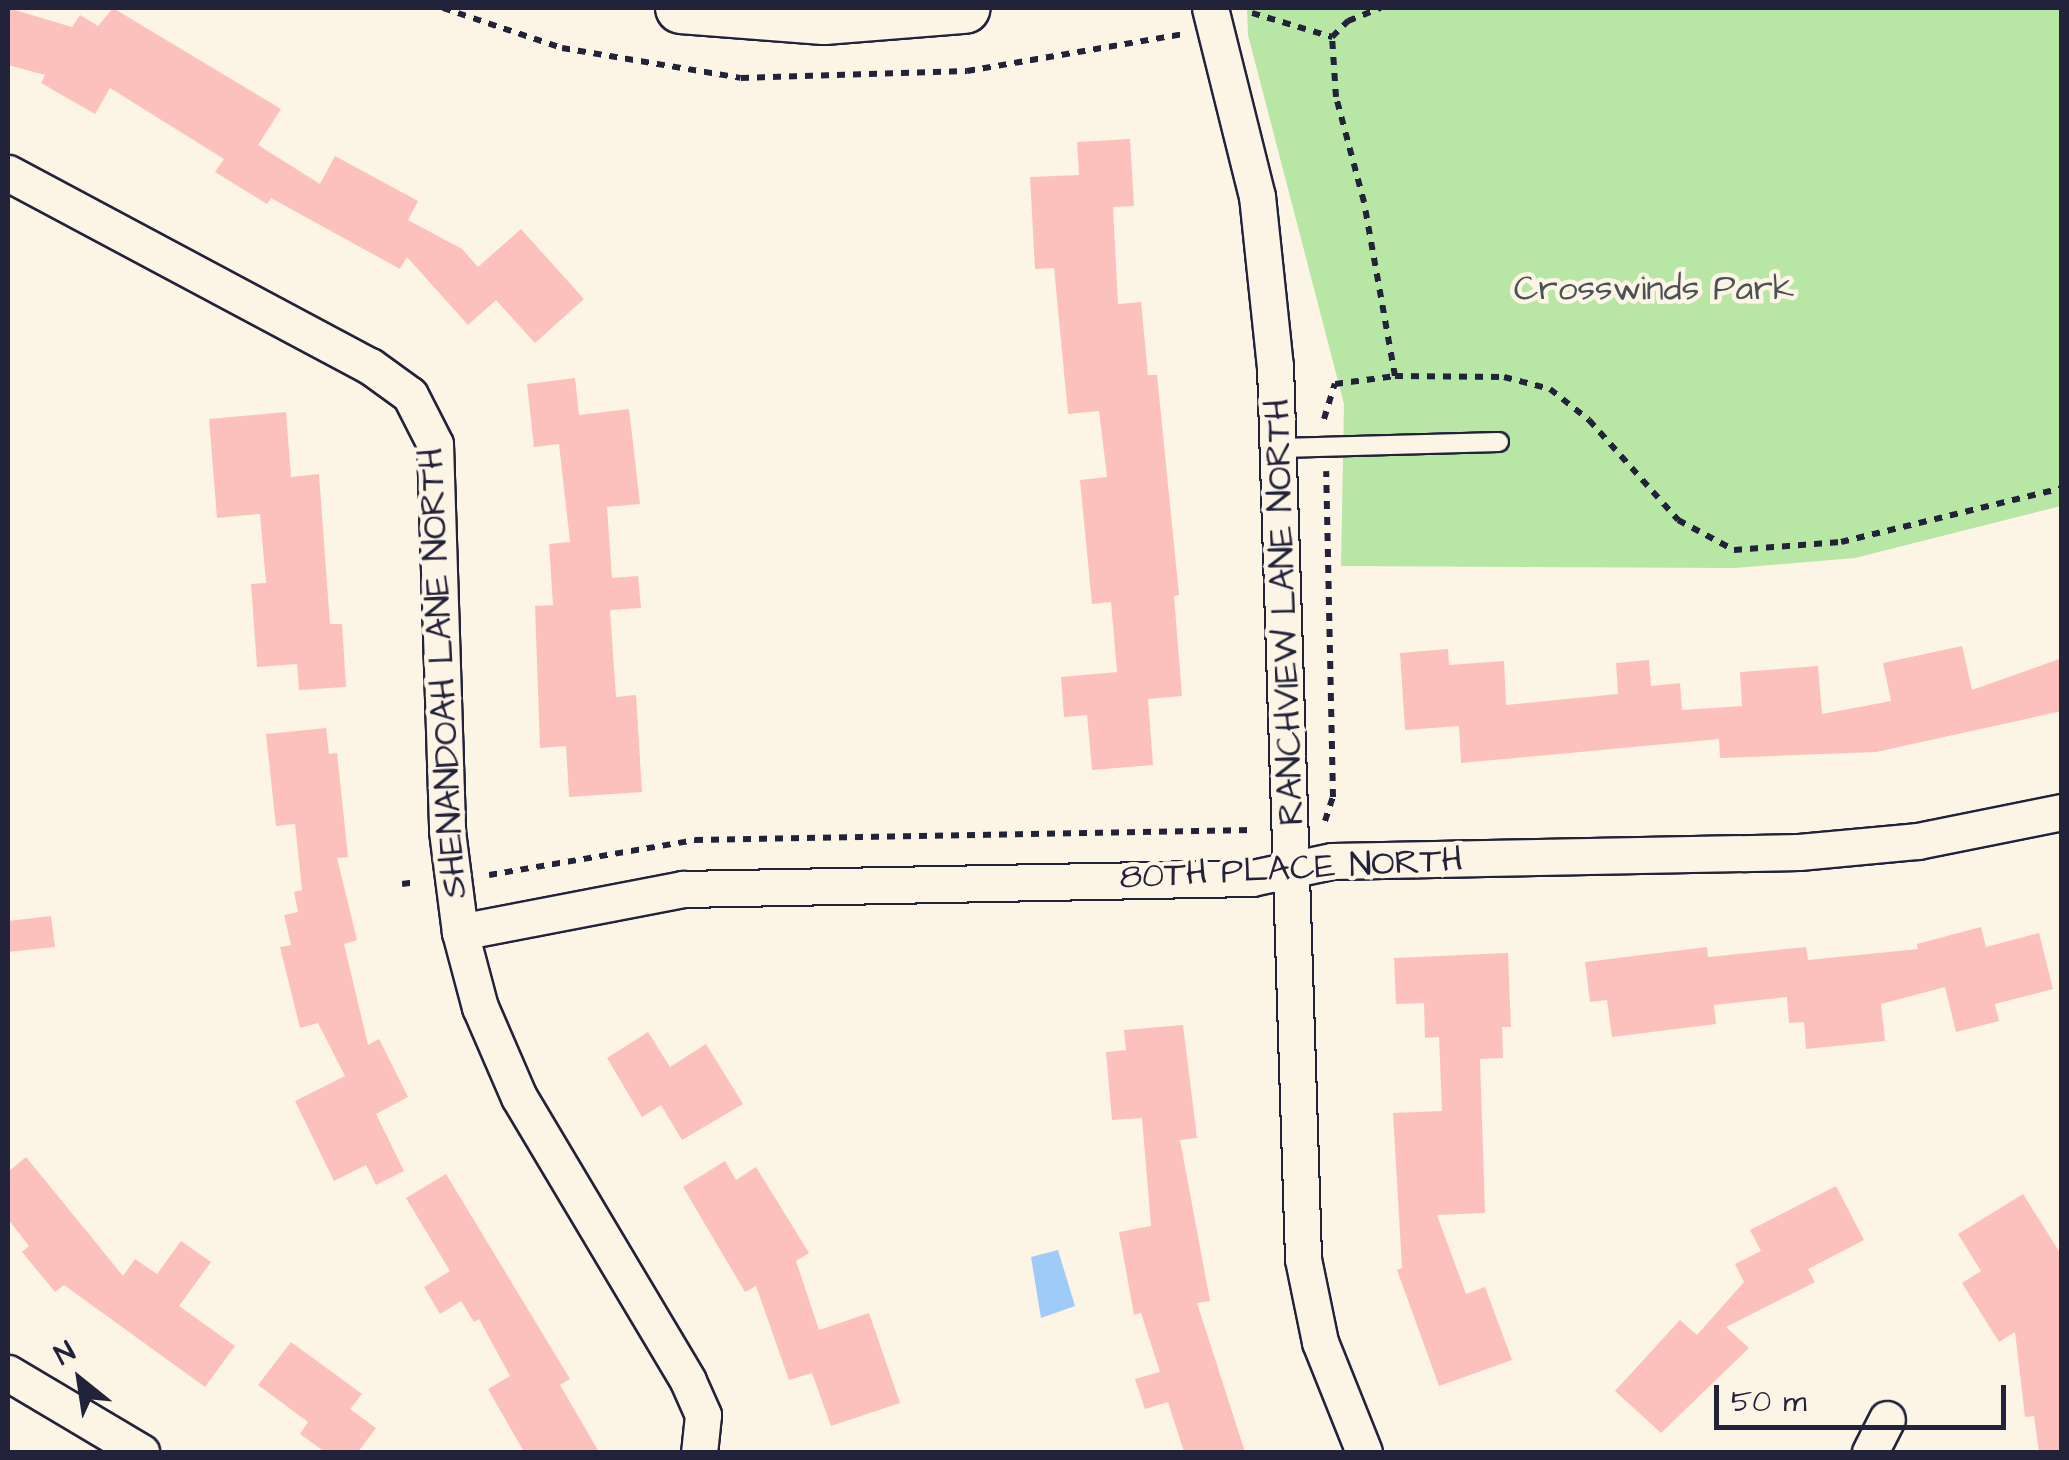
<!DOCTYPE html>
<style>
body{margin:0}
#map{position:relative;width:2069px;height:1460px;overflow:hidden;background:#fcf5e5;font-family:"Architects Daughter",sans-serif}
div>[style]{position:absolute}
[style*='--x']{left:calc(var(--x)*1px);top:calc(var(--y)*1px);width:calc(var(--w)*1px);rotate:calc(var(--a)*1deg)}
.green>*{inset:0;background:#b8e6a4}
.water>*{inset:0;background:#9fcbf9}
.building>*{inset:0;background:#fdc1bd}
.path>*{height:6px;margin-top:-3px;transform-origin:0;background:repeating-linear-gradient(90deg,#22223b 0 8px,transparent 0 16px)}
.roads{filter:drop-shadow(2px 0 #22223b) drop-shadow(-2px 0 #22223b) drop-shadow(0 2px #22223b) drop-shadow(0 -2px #22223b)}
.service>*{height:18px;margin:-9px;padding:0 9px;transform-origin:9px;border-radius:9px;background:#fcf5e5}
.minor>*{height:35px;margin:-17.5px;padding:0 17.5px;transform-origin:17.5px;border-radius:17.5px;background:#fcf5e5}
.secondary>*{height:50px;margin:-25px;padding:0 25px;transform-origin:25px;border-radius:25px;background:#fcf5e5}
span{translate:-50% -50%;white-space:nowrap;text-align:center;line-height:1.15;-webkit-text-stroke:9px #fcf5e5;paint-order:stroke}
.park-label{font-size:35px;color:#485355}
.street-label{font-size:35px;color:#22223b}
.frame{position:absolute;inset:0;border:10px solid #22223b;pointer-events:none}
.north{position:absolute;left:30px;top:1330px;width:100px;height:100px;-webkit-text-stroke:8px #fcf5e5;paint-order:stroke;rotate:330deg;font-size:28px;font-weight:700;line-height:40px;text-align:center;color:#22223b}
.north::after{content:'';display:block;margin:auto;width:35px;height:45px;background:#22223b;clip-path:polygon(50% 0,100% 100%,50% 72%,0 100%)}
.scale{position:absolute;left:1714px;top:1385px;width:292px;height:45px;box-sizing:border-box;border:5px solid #22223b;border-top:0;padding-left:12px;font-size:30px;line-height:35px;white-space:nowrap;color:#22223b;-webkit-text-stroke:8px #fcf5e5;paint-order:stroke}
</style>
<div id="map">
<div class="green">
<i style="clip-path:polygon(2061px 8px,2061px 506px,1855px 558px,1735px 568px,1341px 566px,1344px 404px,1248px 35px,1247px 8px)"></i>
</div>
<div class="water">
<i style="clip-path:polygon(1058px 1250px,1075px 1306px,1041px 1318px,1031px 1257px)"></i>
</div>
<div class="building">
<i style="clip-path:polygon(8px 8px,72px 27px,80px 15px,98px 26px,113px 8px,281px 109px,258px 145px,320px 184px,335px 156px,418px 201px,408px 220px,462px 249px,478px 267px,521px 229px,584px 299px,535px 343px,496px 300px,468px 325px,407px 257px,400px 269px,271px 198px,267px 204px,215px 172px,224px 159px,110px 88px,95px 114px,41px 83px,45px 75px,8px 65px)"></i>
<i style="clip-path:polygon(1130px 139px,1134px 206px,1113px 207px,1118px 304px,1141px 302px,1148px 375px,1157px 375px,1179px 595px,1174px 596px,1182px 696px,1148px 699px,1153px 765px,1092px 770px,1087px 715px,1064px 717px,1061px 677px,1117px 672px,1111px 602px,1092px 604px,1080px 480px,1107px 477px,1099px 411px,1068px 414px,1054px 268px,1035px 269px,1030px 177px,1079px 175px,1077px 142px)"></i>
<i style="clip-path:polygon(575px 378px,579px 415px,629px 409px,640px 504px,607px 507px,612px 578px,638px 576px,641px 608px,610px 610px,616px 697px,636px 695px,642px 792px,569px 797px,566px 746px,540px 748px,535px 606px,553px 605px,549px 544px,570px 542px,559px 444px,534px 447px,527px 384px)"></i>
<i style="clip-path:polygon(286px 412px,291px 477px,319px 474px,330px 624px,342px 624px,346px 687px,299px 690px,297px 664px,257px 667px,251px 584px,266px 583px,260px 514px,217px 518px,209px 419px)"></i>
<i style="clip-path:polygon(1962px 646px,1972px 690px,2062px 658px,2062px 711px,1876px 752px,1720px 758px,1719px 739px,1461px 763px,1459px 726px,1405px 730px,1400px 653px,1448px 649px,1449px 665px,1504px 661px,1506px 705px,1618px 694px,1616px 663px,1649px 660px,1651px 686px,1680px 683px,1682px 710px,1742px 706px,1740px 672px,1818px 666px,1822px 714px,1891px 701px,1883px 663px)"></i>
<i style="clip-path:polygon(326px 728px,329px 754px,337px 753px,348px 857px,337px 858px,357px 940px,344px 944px,368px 1045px,379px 1039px,408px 1097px,376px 1114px,404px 1171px,376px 1185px,366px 1165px,334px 1181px,295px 1101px,345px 1076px,318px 1023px,300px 1028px,280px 947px,291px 945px,284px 915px,298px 912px,294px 892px,302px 890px,295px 824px,276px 826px,266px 734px)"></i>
<i style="clip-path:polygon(51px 916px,55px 947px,8px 952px,8px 921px)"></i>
<i style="clip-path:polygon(1981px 927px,1986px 947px,2039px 933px,2053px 989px,1995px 1004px,1999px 1021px,1956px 1032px,1945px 987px,1881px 1004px,1885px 1041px,1806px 1049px,1804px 1022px,1789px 1023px,1787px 997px,1714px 1005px,1716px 1024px,1612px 1037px,1607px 1000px,1590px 1002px,1585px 962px,1707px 947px,1708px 957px,1806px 947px,1808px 960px,1918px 949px,1917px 944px)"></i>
<i style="clip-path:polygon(1508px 953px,1511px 1027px,1502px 1027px,1503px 1058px,1480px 1059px,1485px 1213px,1437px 1215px,1466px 1294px,1485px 1287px,1512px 1360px,1439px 1386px,1397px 1270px,1402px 1268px,1393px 1113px,1442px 1111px,1439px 1037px,1425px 1038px,1424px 1003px,1396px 1004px,1394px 958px)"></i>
<i style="clip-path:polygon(1183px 1025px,1197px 1138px,1180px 1140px,1210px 1301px,1197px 1303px,1245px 1452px,1184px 1452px,1168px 1402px,1145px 1409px,1135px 1379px,1160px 1372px,1141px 1313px,1134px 1315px,1119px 1232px,1151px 1226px,1142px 1118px,1112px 1120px,1106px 1052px,1126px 1050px,1124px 1030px)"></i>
<i style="clip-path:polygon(648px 1032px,670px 1067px,706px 1044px,743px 1104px,682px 1140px,661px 1105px,642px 1117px,607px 1058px)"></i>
<i style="clip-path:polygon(26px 1157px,123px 1276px,135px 1259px,157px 1274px,181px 1241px,211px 1262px,179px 1306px,235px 1346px,205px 1387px,64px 1285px,55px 1292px,22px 1252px,29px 1246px,8px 1219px,8px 1172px)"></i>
<i style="clip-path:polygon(725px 1161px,736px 1180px,756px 1167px,809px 1253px,796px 1261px,819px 1330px,869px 1313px,900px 1403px,831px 1426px,812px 1373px,789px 1380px,756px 1286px,745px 1292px,683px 1187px)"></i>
<i style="clip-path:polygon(446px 1174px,570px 1379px,560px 1385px,599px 1452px,524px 1452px,488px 1389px,510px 1376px,479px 1319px,474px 1322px,461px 1301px,440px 1314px,424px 1287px,450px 1271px,406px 1198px)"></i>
<i style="clip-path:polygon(1836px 1186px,1864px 1240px,1808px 1269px,1815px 1282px,1726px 1327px,1749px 1348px,1661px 1433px,1615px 1391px,1680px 1320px,1697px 1335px,1744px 1282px,1735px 1264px,1761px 1251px,1750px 1230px)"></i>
<i style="clip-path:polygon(2023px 1194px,2062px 1256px,2062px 1452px,2039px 1452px,2034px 1416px,2025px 1417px,2015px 1332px,1999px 1342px,1962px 1283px,1981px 1271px,1958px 1234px)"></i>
<i style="clip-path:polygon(291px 1342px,362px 1394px,350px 1409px,376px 1428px,358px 1452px,325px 1452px,300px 1434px,308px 1422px,258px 1385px)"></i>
</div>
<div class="path">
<i style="--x:443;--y:8;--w:126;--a:18.6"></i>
<i style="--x:562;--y:48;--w:181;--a:9.5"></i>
<i style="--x:741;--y:78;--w:226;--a:-1.8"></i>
<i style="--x:967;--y:71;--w:219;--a:-9.7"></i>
<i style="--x:1252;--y:13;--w:84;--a:16.7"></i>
<i style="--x:1332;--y:37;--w:23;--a:-45"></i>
<i style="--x:1348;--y:21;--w:35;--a:-22"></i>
<i style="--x:1395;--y:376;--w:109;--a:0.5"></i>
<i style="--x:1504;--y:377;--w:48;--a:14.6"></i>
<i style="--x:1550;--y:389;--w:50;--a:38.5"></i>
<i style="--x:1589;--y:420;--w:134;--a:48.3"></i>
<i style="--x:1678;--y:520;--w:64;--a:28.2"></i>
<i style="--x:1734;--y:550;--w:107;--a:-4.3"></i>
<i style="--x:1841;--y:542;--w:228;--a:-13.7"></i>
<i style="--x:1324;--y:419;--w:37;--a:-73"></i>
<i style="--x:1335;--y:384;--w:61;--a:-7.6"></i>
<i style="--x:1395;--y:376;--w:177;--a:-100.1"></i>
<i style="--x:1364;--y:202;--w:109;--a:-104.9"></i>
<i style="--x:1336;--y:97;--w:60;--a:-93.8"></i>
<i style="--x:1325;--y:821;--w:25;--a:-72"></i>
<i style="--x:1333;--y:797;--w:326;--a:-91.2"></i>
<i style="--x:489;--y:875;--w:209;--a:-9.6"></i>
<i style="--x:695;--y:840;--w:558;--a:-1.03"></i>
<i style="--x:402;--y:884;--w:15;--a:-8"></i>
</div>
<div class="roads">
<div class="service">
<i style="--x:1281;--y:448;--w:218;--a:-1.6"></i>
</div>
<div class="minor">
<i style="--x:1210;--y:8;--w:194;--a:76"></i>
<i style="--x:1257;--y:196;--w:171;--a:84"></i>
<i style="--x:1275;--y:366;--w:893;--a:88.2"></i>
<i style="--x:1303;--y:1259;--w:85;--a:78.4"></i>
<i style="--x:1320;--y:1342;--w:118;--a:68.2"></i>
<i style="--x:8;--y:173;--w:410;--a:28.1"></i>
<i style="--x:370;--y:366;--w:49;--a:35.9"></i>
<i style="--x:410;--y:395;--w:55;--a:63"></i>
<i style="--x:435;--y:444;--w:387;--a:88.2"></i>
<i style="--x:447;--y:831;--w:102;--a:82.7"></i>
<i style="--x:460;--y:932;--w:78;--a:75.1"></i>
<i style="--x:480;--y:1007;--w:98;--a:66.6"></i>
<i style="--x:519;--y:1097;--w:330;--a:59.2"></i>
<i style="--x:688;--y:1381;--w:37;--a:66"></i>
<i style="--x:703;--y:1415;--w:37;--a:96"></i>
<i style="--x:460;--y:932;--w:227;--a:-10.9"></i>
<i style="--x:683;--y:889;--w:569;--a:-1.11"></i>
<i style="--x:1252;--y:878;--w:82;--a:-12"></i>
<i style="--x:1332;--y:861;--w:467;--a:-1.1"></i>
<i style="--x:1799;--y:852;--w:120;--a:-5.3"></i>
<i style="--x:1918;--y:841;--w:147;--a:-11.4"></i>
<i style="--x:8;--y:1373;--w:155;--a:30.7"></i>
<i style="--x:1870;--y:1452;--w:37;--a:-63"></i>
</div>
<div class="secondary">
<i style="--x:681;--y:8;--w:143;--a:4.4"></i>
<i style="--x:824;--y:19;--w:141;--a:-4.5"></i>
</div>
</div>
<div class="park-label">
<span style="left:1654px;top:289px">Crosswinds Park</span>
</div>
<div class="street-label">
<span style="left:1285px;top:612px;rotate:-92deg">RANCHVIEW LANE NORTH</span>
<span style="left:443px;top:673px;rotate:-93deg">SHENANDOAH LANE NORTH</span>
<span style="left:1291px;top:869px;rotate:-3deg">80TH PLACE NORTH</span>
</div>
<div class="frame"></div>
<div class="north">N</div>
<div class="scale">50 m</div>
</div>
